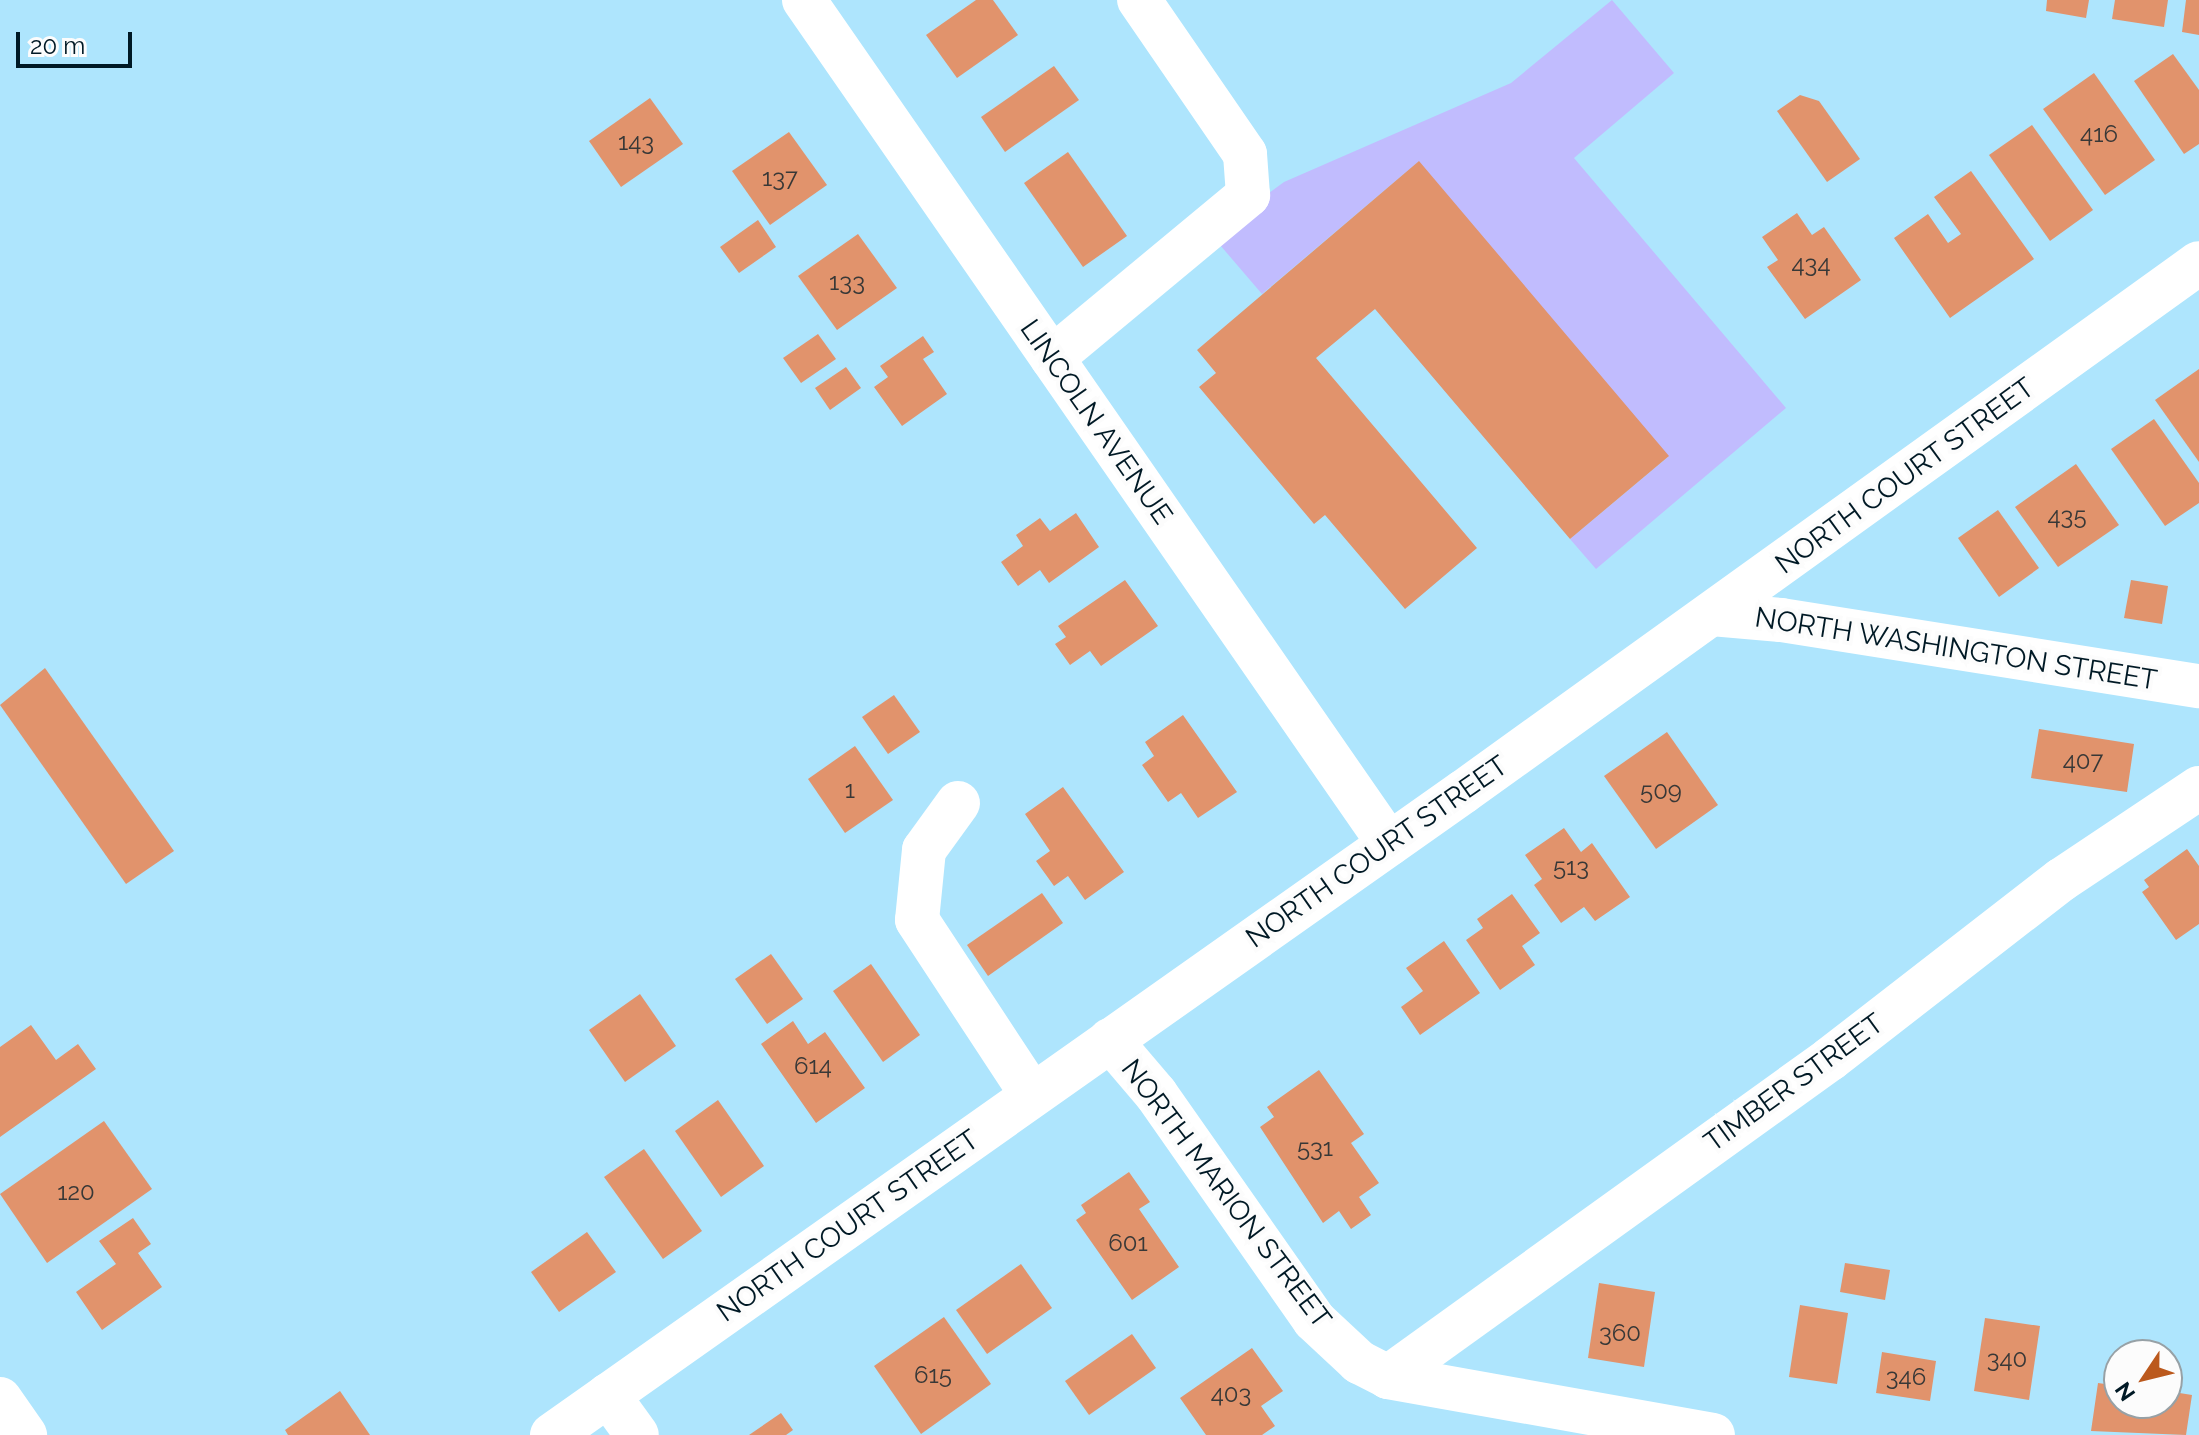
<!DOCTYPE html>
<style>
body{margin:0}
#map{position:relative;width:2199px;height:1435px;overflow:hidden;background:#aee5fd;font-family:Raleway,sans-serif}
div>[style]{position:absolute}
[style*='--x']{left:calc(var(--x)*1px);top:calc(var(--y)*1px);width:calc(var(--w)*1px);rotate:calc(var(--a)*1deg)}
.green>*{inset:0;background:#c1bcfe}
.building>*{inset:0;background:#e1936c}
.minor>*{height:44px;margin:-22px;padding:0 22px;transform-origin:22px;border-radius:22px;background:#fff}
.major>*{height:44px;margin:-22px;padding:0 22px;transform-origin:22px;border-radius:22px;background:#fff}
span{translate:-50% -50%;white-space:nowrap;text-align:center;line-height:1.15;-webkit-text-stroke:8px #fcfcfc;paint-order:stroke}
.number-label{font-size:24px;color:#383837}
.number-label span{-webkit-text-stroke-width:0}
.street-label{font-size:28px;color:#001925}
.north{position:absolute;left:2103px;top:1339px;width:80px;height:80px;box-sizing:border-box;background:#fcfcfc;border:2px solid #97a1a6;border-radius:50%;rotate:235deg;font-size:22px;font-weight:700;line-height:32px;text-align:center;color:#001925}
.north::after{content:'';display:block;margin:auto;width:28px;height:36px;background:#bb591d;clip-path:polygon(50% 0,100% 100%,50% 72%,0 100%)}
.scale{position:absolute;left:16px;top:32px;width:116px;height:36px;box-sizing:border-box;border:4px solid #001925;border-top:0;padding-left:10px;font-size:24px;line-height:28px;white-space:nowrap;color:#001925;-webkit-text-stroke:6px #fcfcfc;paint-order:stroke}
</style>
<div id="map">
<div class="green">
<i style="clip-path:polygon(1612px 0,1674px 73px,1574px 158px,1786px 408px,1596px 569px,1570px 539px,1668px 457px,1418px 162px,1262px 294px,1220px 245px,1220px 229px,1284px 182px,1511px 83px)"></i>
</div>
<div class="building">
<i style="clip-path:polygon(976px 0,993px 0,1018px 35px,957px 78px,926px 35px)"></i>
<i style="clip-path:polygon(2047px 0,2089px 0,2086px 18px,2046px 11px)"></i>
<i style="clip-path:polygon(2115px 0,2168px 0,2164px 27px,2112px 19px)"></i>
<i style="clip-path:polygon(2186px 0,2199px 0,2199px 35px,2182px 32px)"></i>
<i style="clip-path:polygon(2173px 54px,2199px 90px,2199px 144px,2184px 154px,2134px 81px)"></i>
<i style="clip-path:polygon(1054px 66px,1079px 100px,1005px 152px,981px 117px)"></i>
<i style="clip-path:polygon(2094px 73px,2155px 160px,2105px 195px,2043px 109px)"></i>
<i style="clip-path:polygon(1800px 95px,1819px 101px,1860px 159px,1827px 182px,1777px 111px)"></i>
<i style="clip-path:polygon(650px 98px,683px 144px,621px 187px,589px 141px)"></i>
<i style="clip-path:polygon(2032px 125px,2093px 210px,2050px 241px,1989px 155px)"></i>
<i style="clip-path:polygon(789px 132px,827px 185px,770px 225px,732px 171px)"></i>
<i style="clip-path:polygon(1068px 152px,1127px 236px,1083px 267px,1024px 183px)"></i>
<i style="clip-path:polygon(1419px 161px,1669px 456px,1570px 539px,1375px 309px,1316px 358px,1477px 548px,1405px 609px,1325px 515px,1314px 524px,1199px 387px,1216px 373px,1197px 350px)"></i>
<i style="clip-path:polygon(1971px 171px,2034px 259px,1950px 318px,1894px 238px,1928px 214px,1948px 243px,1961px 234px,1934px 197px)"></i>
<i style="clip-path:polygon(1797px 213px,1812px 235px,1824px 227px,1861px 280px,1805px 319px,1767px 267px,1778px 260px,1762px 237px)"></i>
<i style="clip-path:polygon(758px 220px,776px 247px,739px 273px,720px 247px)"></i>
<i style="clip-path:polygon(858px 234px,897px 288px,837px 330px,798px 276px)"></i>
<i style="clip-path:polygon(818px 334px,836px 359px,801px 383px,783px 358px)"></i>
<i style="clip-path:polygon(923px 336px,934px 352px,923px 359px,947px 394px,902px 426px,874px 387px,888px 377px,880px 366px)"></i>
<i style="clip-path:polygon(846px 367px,861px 388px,830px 410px,815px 388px)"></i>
<i style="clip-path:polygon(2199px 369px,2199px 462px,2155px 400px)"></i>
<i style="clip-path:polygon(2154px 419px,2199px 483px,2199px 503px,2165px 526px,2111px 449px)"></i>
<i style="clip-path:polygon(2076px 464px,2119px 525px,2058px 567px,2015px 507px)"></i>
<i style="clip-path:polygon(1998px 510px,2039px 568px,1999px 597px,1958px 538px)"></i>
<i style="clip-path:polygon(1076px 513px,1099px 547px,1049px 583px,1040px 570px,1018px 586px,1001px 562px,1023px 546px,1016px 535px,1040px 518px,1050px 531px)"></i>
<i style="clip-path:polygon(1125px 580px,1158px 626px,1101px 666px,1090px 651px,1070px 665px,1055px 644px,1066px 637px,1058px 626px)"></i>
<i style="clip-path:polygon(2131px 580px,2168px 586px,2162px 624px,2124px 618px)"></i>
<i style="clip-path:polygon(45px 668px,174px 851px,126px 884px,0 705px)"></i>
<i style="clip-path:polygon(894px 695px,920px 732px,888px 754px,862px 717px)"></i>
<i style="clip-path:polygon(1183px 715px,1237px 792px,1198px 818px,1181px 793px,1168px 802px,1142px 765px,1154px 756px,1145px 742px)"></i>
<i style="clip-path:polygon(2039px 729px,2134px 744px,2127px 792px,2031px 778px)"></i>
<i style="clip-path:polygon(1667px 732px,1718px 805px,1656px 849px,1604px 776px)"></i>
<i style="clip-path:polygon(855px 746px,893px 800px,845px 833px,808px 779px)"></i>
<i style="clip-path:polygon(1063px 787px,1124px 872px,1085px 900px,1068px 876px,1054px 886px,1036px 861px,1050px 851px,1025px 814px)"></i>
<i style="clip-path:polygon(1564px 828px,1581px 852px,1592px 843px,1630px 897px,1595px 921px,1584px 907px,1561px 923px,1534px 885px,1542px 879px,1525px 855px)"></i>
<i style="clip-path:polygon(2187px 849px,2199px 866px,2199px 924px,2176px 940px,2142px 892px,2149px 887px,2144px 880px)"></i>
<i style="clip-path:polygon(1042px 893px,1063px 923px,988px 976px,967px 945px)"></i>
<i style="clip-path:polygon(1512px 894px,1540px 933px,1522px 946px,1535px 965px,1500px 990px,1466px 940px,1483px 928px,1477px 919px)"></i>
<i style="clip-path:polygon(1444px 941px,1480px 993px,1420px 1035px,1401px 1007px,1423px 991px,1406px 968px)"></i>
<i style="clip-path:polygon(771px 954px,803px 999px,767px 1024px,735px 979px)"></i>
<i style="clip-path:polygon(871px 964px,920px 1035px,883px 1062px,833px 991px)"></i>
<i style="clip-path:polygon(640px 994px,676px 1046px,625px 1082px,589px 1030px)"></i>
<i style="clip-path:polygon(793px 1021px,808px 1044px,825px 1032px,865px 1088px,816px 1123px,761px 1044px)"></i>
<i style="clip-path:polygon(31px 1025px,56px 1060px,78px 1044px,96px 1069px,0 1137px,0 1047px)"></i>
<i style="clip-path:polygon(1319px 1070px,1364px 1134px,1351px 1143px,1379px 1183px,1359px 1197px,1371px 1215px,1351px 1229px,1339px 1211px,1323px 1223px,1260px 1127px,1274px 1117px,1267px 1107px)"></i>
<i style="clip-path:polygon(718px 1100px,764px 1166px,721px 1197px,675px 1131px)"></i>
<i style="clip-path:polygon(104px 1121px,152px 1189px,47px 1263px,0 1194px)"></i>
<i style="clip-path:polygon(644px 1149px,702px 1231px,663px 1259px,604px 1177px)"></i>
<i style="clip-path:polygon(1129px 1172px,1150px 1202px,1139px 1209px,1179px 1267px,1132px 1300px,1076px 1220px,1086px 1213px,1081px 1205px)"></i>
<i style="clip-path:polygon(133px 1218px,151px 1244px,138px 1253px,162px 1287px,102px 1330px,76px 1292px,116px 1264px,99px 1241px)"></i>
<i style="clip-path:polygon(587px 1232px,616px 1272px,559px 1312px,531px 1272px)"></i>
<i style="clip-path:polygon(1845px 1263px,1890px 1270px,1885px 1300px,1840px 1292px)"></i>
<i style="clip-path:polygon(1021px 1264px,1052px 1308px,987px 1354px,956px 1310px)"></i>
<i style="clip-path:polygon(1599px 1283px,1655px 1292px,1644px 1367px,1588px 1358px)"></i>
<i style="clip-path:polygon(1800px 1305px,1848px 1313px,1837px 1384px,1789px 1377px)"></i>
<i style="clip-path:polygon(944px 1317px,991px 1384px,921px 1434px,874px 1366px)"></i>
<i style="clip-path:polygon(1985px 1318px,2040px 1326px,2029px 1400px,1974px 1391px)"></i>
<i style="clip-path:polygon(1132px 1334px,1156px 1368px,1089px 1415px,1065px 1381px)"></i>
<i style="clip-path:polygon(1252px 1348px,1283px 1391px,1261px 1406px,1275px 1426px,1262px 1435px,1206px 1435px,1180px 1398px)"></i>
<i style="clip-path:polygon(1882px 1352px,1936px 1361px,1930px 1401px,1876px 1393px)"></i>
<i style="clip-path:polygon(2098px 1383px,2119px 1386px,2119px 1403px,2167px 1403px,2167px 1391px,2192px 1395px,2186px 1435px,2091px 1431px)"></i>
<i style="clip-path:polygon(340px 1391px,370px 1435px,288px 1435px,285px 1430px)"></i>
<i style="clip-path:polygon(781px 1413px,793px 1430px,786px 1435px,749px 1435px)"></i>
</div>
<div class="minor">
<i style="--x:804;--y:0;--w:1027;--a:55.27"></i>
<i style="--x:1052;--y:358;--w:255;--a:-39.7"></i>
<i style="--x:1248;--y:195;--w:41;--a:-94.2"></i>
<i style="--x:1245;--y:154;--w:187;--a:-124.5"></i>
<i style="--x:1712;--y:614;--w:69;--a:5"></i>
<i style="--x:1781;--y:620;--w:423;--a:9"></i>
<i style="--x:958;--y:803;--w:58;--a:125.9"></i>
<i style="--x:924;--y:850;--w:70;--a:95.7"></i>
<i style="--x:917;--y:920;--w:209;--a:56.7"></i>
<i style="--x:1110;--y:1040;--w:71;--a:49.6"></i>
<i style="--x:1156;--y:1094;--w:276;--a:55"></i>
<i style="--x:1314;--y:1320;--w:62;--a:43"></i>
<i style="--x:1359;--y:1362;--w:33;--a:27"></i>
<i style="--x:1388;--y:1377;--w:330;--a:10.1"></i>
<i style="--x:1388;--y:1377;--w:545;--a:-35.73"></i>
<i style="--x:1830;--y:1059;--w:292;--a:-37.8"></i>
<i style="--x:2061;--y:880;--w:166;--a:-33.7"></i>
<i style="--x:608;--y:1395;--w:49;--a:54.1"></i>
<i style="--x:0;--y:1399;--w:44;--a:55.2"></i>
</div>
<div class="major">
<i style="--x:552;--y:1435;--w:1115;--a:-35.22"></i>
<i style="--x:1463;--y:792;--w:906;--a:-35.71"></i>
</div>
<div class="number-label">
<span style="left:2099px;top:134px">416</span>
<span style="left:636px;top:142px">143</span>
<span style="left:780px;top:178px">137</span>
<span style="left:1811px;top:264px">434</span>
<span style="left:847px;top:282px">133</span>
<span style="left:2067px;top:516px">435</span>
<span style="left:2083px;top:761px">407</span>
<span style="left:850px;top:790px">1</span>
<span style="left:1661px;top:791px">509</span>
<span style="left:1571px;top:867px">513</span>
<span style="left:813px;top:1066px">614</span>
<span style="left:1315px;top:1148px">531</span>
<span style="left:76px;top:1192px">120</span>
<span style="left:1128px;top:1243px">601</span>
<span style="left:1620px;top:1333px">360</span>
<span style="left:2007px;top:1359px">340</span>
<span style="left:933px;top:1375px">615</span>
<span style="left:1906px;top:1377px">346</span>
<span style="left:1231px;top:1394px">403</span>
</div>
<div class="street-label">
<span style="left:1096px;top:422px;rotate:55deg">LINCOLN AVENUE</span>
<span style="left:1905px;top:476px;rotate:-36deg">NORTH COURT STREET</span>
<span style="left:1956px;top:649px;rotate:9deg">NORTH WASHINGTON STREET</span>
<span style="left:1377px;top:852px;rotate:-35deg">NORTH COURT STREET</span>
<span style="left:1794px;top:1083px;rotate:-36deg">TIMBER STREET</span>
<span style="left:1226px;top:1194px;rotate:53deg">NORTH MARION STREET</span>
<span style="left:848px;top:1226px;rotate:-35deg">NORTH COURT STREET</span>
</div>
<div class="north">N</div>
<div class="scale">20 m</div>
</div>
